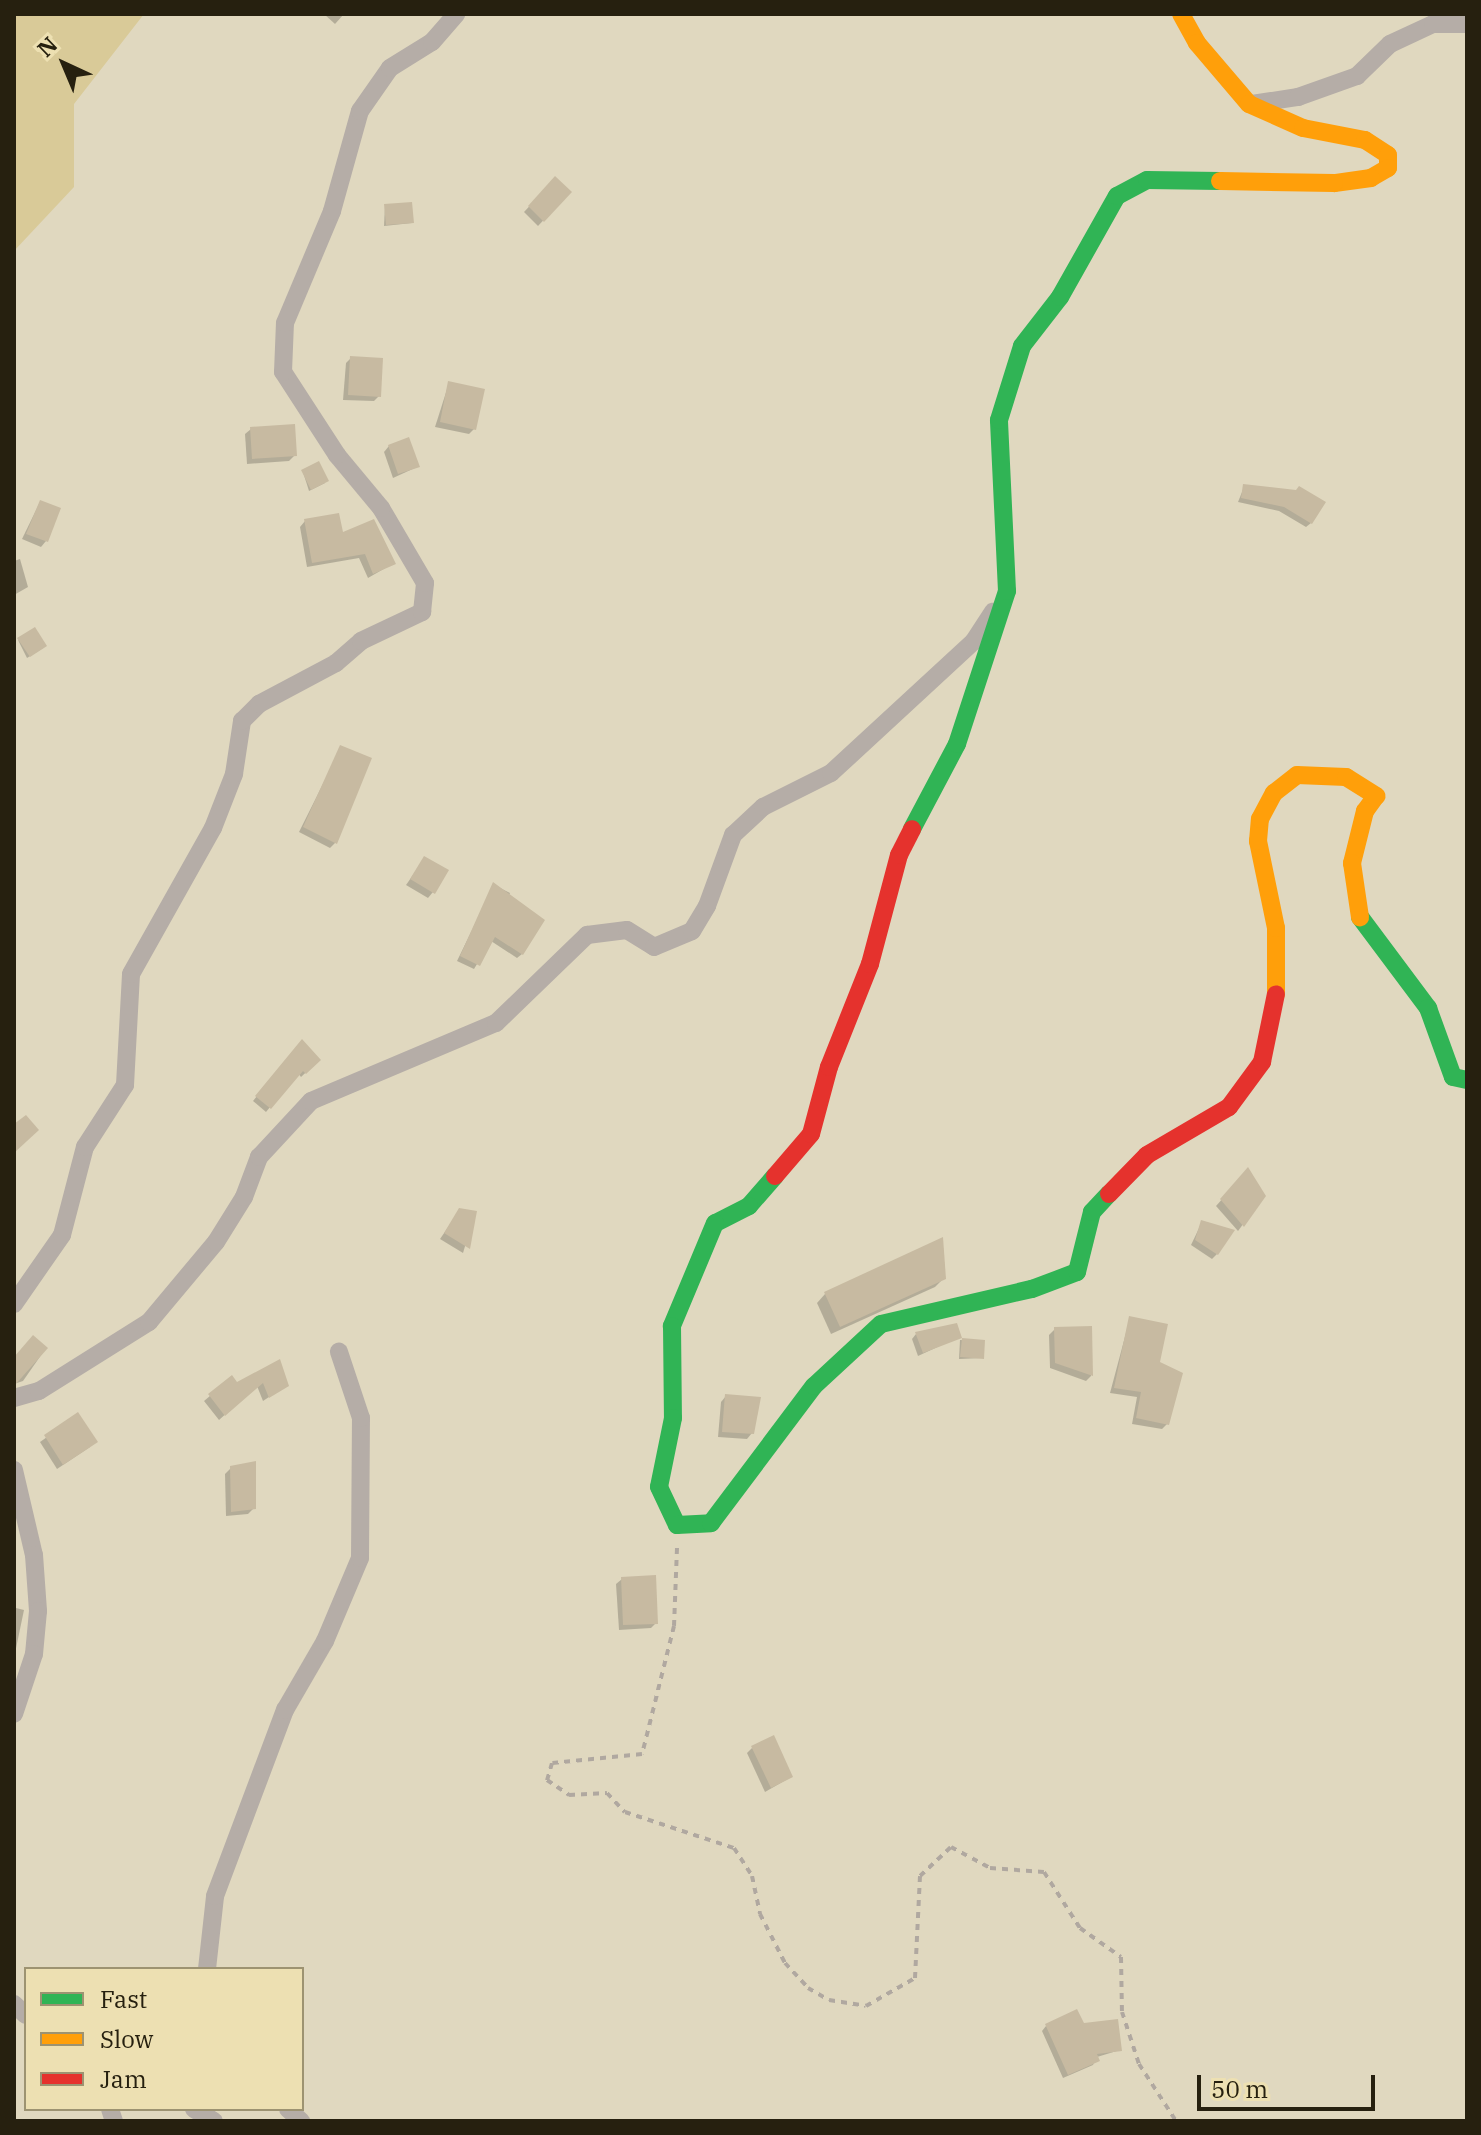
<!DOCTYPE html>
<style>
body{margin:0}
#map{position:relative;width:1481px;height:2135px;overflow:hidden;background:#e0d8bf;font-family:"IBM Plex Serif",serif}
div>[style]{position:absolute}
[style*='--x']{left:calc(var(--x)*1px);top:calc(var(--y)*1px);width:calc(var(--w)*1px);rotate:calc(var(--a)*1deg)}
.green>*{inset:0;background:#d9ca98}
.shadow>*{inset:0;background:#0003}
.building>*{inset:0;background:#c7baa1}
.path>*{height:4px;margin-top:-2px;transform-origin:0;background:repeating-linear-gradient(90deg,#b0a8a0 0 6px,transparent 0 12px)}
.street>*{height:18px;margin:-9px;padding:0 9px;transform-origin:9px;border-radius:9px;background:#b5ada7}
.fast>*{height:18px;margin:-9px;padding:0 9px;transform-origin:9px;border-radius:9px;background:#30b455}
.slow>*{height:18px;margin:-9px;padding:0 9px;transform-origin:9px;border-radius:9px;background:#ff9f0a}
.jam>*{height:18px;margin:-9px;padding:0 9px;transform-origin:9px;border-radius:9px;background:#e5322d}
span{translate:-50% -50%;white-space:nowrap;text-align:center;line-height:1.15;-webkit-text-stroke:6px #ede0b2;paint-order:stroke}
.frame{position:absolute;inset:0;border:16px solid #26200f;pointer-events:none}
.legend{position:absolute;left:24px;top:1967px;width:280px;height:144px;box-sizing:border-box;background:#ede0b2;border:2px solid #9d9371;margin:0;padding:10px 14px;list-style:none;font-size:24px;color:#26200f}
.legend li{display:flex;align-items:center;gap:16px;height:40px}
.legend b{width:40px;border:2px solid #9d9371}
.north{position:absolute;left:24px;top:24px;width:80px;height:80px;-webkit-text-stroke:6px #ede0b2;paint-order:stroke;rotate:316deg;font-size:22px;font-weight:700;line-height:32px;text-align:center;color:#26200f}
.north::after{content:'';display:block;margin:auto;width:28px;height:36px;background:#26200f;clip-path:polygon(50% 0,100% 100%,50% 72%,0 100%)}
.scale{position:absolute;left:1197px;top:2075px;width:178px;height:36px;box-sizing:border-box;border:4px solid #26200f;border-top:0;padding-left:10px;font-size:24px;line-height:28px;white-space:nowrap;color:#26200f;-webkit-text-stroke:6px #ede0b2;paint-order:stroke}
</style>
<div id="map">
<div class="green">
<i style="clip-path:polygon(14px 14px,144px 14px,74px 104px,74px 187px,14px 251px)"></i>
</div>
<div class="shadow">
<i style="clip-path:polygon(324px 14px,344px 14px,335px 24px)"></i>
<i style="clip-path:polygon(555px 179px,570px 192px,538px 226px,524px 212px)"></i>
<i style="clip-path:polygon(385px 206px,412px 223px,384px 226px)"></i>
<i style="clip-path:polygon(351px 358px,379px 396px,374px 401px,343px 400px,346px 363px)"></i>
<i style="clip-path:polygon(449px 383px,474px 429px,469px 434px,435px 427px)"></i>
<i style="clip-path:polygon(251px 429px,295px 455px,289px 461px,247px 464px,245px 434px)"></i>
<i style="clip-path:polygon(389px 446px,417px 467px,393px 478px,384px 452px)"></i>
<i style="clip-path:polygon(303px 472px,325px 483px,309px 491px)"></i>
<i style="clip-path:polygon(1244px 487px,1295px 492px,1311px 523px,1306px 527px,1279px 511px,1238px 502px)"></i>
<i style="clip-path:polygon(40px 502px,46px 541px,41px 547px,22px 539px)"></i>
<i style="clip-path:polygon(305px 521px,341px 535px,394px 563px,368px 578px,359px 558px,307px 567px,300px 527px)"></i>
<i style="clip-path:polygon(20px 559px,28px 587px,14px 595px,14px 561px)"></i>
<i style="clip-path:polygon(18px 640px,43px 648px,27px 658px)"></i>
<i style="clip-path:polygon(341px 748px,335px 843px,330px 848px,299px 832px)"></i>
<i style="clip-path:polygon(425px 858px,433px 892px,428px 898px,406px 885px)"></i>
<i style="clip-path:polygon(494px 885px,510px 893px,507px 899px,522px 954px,517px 958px,491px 941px,474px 969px,457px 961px)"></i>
<i style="clip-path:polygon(298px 1046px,319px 1060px,301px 1077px,298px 1073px,266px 1112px,253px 1101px)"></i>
<i style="clip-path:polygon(1248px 1170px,1264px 1196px,1238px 1231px,1216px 1206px)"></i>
<i style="clip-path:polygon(460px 1210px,475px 1213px,463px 1253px,440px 1239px)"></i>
<i style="clip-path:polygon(1202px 1222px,1217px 1254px,1212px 1259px,1191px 1245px)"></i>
<i style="clip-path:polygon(944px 1278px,935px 1287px,831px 1334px,817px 1303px,825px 1294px)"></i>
<i style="clip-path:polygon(1130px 1318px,1158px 1363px,1167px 1424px,1162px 1429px,1132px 1424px,1137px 1397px,1110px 1393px)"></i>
<i style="clip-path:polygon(1090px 1328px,1091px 1376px,1086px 1381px,1050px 1368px,1049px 1335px,1055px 1329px)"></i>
<i style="clip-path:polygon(916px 1334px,959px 1337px,918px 1356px,912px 1339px)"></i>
<i style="clip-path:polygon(960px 1340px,983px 1341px,982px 1358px,959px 1359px)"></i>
<i style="clip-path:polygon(46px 1348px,23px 1381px,14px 1384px,14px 1360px)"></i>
<i style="clip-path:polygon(279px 1362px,287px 1385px,263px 1401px,257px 1386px,219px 1420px,204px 1401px,231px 1378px,236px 1385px)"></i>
<i style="clip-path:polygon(726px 1396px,752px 1433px,747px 1439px,718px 1437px,721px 1402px)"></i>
<i style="clip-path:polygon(78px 1415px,90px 1447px,57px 1469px,40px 1442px)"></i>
<i style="clip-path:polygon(231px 1468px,254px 1508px,248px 1514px,226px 1516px,225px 1474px)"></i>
<i style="clip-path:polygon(622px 1579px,656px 1623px,651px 1628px,619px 1630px,616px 1584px)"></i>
<i style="clip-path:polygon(16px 1608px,24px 1610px,14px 1658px,14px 1610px)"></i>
<i style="clip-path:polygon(752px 1748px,791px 1777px,765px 1792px,747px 1753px)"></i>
<i style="clip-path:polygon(1082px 2025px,1120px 2050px,1097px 2057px,1093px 2065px,1063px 2078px,1042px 2031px,1046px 2026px)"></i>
</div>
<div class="building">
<i style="clip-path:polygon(555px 176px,572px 192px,544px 222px,528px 206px)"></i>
<i style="clip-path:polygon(412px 202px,414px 223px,386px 225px,384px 204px)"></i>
<i style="clip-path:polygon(350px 356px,383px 358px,381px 397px,348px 395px)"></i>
<i style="clip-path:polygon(448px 381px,485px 389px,476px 430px,440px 422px)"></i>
<i style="clip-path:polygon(295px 424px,297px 456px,252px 459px,250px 427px)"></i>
<i style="clip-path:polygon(409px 437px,420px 467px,398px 474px,388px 445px)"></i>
<i style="clip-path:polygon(319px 461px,329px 481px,311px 490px,301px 470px)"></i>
<i style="clip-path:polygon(1243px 484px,1296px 490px,1299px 486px,1326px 502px,1312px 524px,1284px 507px,1241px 498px)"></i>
<i style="clip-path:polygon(40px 500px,61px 508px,48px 542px,26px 534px)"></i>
<i style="clip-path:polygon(339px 513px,343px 532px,374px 519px,396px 564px,373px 574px,365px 554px,312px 563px,304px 519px)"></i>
<i style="clip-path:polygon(35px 627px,47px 646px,30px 657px,17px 638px)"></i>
<i style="clip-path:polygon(340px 745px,372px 758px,337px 844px,303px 827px)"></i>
<i style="clip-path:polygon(424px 856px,449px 870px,435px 894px,410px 879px)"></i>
<i style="clip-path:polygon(493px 882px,545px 920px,523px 955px,495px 937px,480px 966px,460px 956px)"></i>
<i style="clip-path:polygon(302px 1039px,321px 1060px,306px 1074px,303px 1071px,271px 1109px,255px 1096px)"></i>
<i style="clip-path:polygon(26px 1115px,39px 1130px,14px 1153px,14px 1124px)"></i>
<i style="clip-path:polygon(1248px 1167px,1266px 1196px,1244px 1227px,1220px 1199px)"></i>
<i style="clip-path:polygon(459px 1208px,477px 1211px,470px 1249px,444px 1233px)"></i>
<i style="clip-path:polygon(1201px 1220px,1235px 1230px,1218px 1255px,1195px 1240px)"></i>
<i style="clip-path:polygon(943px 1237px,946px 1279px,840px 1327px,824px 1292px)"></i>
<i style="clip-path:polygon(1129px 1316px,1168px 1324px,1160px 1362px,1183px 1373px,1169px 1425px,1136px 1418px,1141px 1392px,1114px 1388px)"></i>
<i style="clip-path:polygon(957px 1323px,962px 1338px,923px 1353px,915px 1332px)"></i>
<i style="clip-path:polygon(1092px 1326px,1093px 1376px,1055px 1363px,1054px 1327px)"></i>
<i style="clip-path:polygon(33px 1335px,48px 1348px,14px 1386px,14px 1357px)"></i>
<i style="clip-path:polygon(962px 1338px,985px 1340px,984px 1359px,960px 1357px)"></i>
<i style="clip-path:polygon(280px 1359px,289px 1386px,269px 1398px,263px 1383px,225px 1416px,208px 1394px,232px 1375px,237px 1382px)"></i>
<i style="clip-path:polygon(725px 1394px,761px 1397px,754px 1434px,722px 1432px)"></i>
<i style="clip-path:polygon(78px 1412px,98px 1442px,63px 1465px,44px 1435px)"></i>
<i style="clip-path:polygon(256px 1461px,256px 1509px,231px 1512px,230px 1466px)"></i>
<i style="clip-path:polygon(656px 1575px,658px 1624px,623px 1625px,621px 1577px)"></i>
<i style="clip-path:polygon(774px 1735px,793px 1777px,771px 1788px,751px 1746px)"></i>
<i style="clip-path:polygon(1077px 2009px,1084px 2023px,1118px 2019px,1122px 2051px,1097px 2054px,1100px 2061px,1068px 2075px,1045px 2024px)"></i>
</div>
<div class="path">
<i style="--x:677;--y:1548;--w:78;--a:92.2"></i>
<i style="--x:674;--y:1626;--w:132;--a:104"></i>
<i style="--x:642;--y:1754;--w:90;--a:174.3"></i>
<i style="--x:552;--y:1763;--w:18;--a:106"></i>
<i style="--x:547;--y:1780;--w:27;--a:34"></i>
<i style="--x:569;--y:1795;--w:38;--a:-3"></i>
<i style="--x:607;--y:1793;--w:26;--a:47"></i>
<i style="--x:625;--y:1812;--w:115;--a:18.3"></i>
<i style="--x:734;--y:1848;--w:33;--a:57"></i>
<i style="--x:752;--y:1876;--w:39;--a:78"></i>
<i style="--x:760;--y:1914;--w:55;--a:63"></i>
<i style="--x:785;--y:1963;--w:34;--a:47"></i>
<i style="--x:808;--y:1988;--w:24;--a:30"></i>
<i style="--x:829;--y:2000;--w:37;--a:9"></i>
<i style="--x:866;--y:2006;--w:56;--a:-29.7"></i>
<i style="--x:915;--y:1978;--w:102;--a:-87.2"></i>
<i style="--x:920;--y:1876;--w:42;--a:-43.1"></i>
<i style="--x:951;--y:1847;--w:44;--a:28.3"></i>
<i style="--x:990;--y:1868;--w:54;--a:4.2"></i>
<i style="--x:1044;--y:1872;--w:67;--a:57.3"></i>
<i style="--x:1080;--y:1928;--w:50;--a:35.3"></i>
<i style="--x:1121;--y:1957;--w:55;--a:89"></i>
<i style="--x:1122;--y:2012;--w:55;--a:71.9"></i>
<i style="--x:1139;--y:2064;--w:68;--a:57"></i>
</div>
<div class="street">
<i style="--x:1252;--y:104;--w:47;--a:-8.7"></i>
<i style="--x:1298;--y:97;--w:63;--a:-19.6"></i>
<i style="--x:1357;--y:76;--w:46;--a:-44.1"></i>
<i style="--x:1390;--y:44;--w:47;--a:-24.9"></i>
<i style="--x:1433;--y:24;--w:34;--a:0"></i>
<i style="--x:14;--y:1304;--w:84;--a:-55.2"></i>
<i style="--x:62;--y:1235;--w:91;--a:-75.4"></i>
<i style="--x:85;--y:1147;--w:74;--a:-57.2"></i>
<i style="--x:125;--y:1085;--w:111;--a:-86.9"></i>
<i style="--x:131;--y:974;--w:167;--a:-60.7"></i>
<i style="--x:213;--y:828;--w:58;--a:-68.7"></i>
<i style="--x:234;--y:774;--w:54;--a:-81.4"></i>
<i style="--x:242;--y:721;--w:24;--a:-45"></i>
<i style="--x:259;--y:704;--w:87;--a:-28"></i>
<i style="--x:336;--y:663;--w:33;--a:-41"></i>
<i style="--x:361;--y:641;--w:68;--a:-25.4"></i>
<i style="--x:422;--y:612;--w:29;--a:-84"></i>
<i style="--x:425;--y:583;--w:87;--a:-120.4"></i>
<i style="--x:381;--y:508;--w:69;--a:-129.7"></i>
<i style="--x:337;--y:455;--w:99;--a:-123"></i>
<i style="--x:283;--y:372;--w:49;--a:-87.7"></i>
<i style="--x:285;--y:323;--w:121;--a:-67.2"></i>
<i style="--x:332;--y:211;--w:104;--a:-74.4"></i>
<i style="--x:360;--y:111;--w:52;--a:-55.1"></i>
<i style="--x:390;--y:68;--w:49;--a:-31.8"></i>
<i style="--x:432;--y:42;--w:37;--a:-49"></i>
<i style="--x:14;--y:1398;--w:26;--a:-16"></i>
<i style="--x:39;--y:1391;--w:130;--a:-32.1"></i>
<i style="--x:149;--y:1322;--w:104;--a:-50.1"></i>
<i style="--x:216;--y:1242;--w:53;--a:-58.1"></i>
<i style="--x:244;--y:1197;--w:43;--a:-69.4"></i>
<i style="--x:259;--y:1157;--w:76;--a:-47.1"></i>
<i style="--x:311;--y:1101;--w:201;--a:-22.9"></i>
<i style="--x:496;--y:1023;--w:127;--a:-44"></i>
<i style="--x:587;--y:935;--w:40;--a:-7.1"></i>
<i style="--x:627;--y:930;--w:32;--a:32"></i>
<i style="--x:654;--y:947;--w:41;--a:-22.8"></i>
<i style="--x:692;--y:931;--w:29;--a:-59"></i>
<i style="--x:707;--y:906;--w:76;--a:-69.9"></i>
<i style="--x:733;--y:835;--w:41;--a:-43"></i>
<i style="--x:763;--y:807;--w:76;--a:-26.6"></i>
<i style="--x:831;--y:773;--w:195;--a:-42.7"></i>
<i style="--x:974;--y:641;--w:35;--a:-57"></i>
<i style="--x:14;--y:1470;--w:87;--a:76.8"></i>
<i style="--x:34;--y:1555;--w:56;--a:85.9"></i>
<i style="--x:38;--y:1611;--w:43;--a:95.3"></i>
<i style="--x:34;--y:1654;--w:63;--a:108.4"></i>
<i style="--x:207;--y:1969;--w:73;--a:-83.7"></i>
<i style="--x:215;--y:1896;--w:199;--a:-69.4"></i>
<i style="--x:285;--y:1710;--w:80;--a:-59.9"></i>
<i style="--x:325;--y:1641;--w:90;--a:-67.1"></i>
<i style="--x:360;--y:1558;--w:140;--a:-89.6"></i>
<i style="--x:361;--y:1418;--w:70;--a:-108.4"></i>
<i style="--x:14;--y:2004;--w:16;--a:43"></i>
<i style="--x:110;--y:2109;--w:13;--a:72"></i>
<i style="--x:194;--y:2109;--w:23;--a:31"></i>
<i style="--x:288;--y:2109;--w:18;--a:43"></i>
</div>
<div class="fast">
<i style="--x:912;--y:829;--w:96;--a:-62.1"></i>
<i style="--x:957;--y:744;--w:161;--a:-71.9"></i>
<i style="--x:1007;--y:591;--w:171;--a:-92.7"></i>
<i style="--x:999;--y:420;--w:77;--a:-72.7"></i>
<i style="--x:1022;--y:346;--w:62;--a:-52.2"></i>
<i style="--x:1060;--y:297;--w:116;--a:-60.6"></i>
<i style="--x:1117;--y:196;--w:34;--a:-28"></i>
<i style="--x:1147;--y:180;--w:73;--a:0.8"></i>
<i style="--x:1360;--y:917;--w:114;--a:53.2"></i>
<i style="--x:1428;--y:1008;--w:73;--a:70.1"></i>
<i style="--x:1453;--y:1077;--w:14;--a:12"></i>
<i style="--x:775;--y:1176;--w:40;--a:131"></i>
<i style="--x:749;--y:1206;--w:38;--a:153"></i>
<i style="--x:715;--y:1223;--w:112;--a:112.7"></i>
<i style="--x:672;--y:1326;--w:92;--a:89.4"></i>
<i style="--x:673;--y:1418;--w:70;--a:101.5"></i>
<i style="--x:659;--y:1487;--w:42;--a:64.7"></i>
<i style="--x:677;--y:1525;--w:34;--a:-3"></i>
<i style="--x:711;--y:1523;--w:171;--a:-53.1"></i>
<i style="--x:814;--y:1386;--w:91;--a:-42.8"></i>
<i style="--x:881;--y:1324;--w:155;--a:-13.1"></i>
<i style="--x:1032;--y:1289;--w:48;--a:-20.7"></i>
<i style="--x:1077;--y:1272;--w:62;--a:-76"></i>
<i style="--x:1092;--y:1212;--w:25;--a:-47"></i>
</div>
<div class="slow">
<i style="--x:1181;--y:14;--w:33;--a:61"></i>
<i style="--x:1197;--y:43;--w:80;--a:49.6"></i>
<i style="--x:1249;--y:104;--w:59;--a:24"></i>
<i style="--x:1303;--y:128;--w:63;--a:11"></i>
<i style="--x:1365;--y:140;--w:27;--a:33"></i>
<i style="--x:1388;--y:155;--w:13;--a:90"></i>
<i style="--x:1388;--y:168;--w:20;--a:150"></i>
<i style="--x:1371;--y:178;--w:37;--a:172"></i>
<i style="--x:1334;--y:183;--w:114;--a:-179"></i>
<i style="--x:1276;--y:994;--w:66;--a:-90"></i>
<i style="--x:1276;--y:928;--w:89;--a:-101.7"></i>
<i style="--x:1258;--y:841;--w:22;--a:-85"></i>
<i style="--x:1260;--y:819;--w:30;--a:-62"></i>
<i style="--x:1274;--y:793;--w:29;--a:-38"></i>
<i style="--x:1297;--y:775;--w:49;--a:2.3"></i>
<i style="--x:1346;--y:777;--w:36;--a:32"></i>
<i style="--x:1376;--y:796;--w:19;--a:126"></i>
<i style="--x:1365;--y:811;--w:54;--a:104"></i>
<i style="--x:1352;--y:863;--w:55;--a:81.6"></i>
</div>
<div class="jam">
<i style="--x:775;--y:1176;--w:55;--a:-49.4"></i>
<i style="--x:811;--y:1134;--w:69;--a:-75"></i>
<i style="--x:829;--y:1067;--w:111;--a:-68.3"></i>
<i style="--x:870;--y:964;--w:113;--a:-75.1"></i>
<i style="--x:899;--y:855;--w:29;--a:-63"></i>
<i style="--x:1109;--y:1194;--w:54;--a:-45.7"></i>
<i style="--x:1147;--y:1155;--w:95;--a:-30.3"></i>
<i style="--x:1229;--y:1107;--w:56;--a:-53.7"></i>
<i style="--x:1262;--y:1062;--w:69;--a:-78.4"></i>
</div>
<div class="frame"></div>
<ul class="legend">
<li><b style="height:10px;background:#30b455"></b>Fast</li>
<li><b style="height:10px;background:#ff9f0a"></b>Slow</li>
<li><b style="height:10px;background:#e5322d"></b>Jam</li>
</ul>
<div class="north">N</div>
<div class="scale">50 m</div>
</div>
